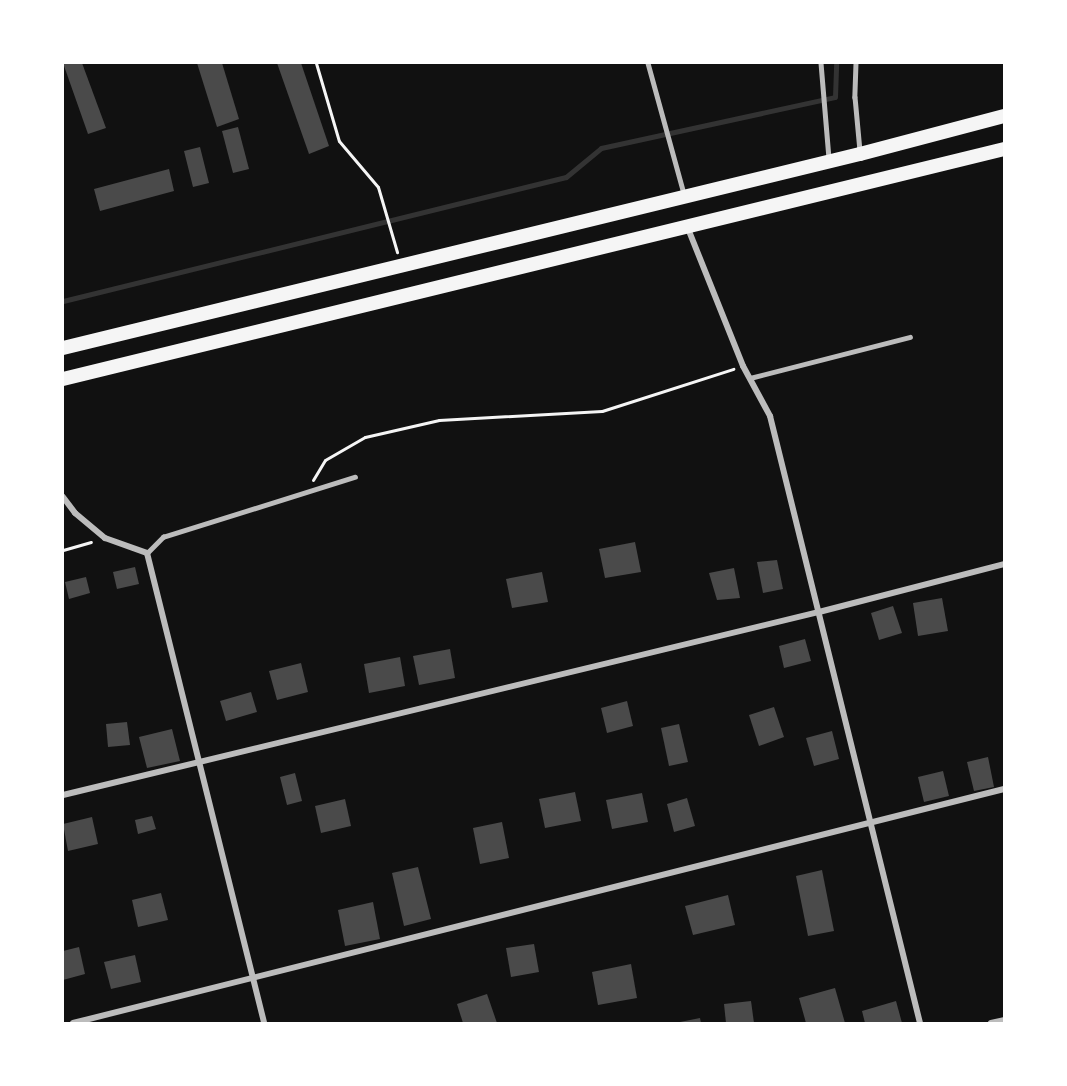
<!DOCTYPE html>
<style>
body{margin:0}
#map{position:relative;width:1067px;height:1086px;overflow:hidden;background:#111;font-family:Literata,serif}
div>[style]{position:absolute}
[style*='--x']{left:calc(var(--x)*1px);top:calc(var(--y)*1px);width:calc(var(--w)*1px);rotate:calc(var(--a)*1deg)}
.stream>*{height:5px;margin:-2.5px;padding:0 2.5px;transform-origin:2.5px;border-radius:2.5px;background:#333}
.building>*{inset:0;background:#4a4a4a}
.path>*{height:3px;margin:-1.5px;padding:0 1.5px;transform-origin:1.5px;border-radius:1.5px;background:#f5f5f5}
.service>*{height:4.5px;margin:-2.25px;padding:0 2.25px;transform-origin:2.25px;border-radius:2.25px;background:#bcbcbc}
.minor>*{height:6px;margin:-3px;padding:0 3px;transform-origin:3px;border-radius:3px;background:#bcbcbc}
.trunk>*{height:14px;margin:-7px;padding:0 7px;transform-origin:7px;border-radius:7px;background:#f5f5f5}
span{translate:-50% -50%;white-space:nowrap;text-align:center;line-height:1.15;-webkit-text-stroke:6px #fff;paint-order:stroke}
.frame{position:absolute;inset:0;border:64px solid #fff;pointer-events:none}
</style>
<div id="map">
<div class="stream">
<i style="--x:63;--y:301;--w:518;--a:-13.85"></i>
<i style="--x:566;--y:177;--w:45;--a:-39.6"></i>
<i style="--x:601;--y:148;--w:239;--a:-12.3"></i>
<i style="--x:835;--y:97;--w:34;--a:-88"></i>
</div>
<div class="building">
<i style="clip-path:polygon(63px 63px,82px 63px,106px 128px,88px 134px)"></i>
<i style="clip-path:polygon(197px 63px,222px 63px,239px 119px,217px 127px)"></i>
<i style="clip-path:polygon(277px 63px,301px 63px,329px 146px,309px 154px)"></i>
<i style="clip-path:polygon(238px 127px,249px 169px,233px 173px,222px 131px)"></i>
<i style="clip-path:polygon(200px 147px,209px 183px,193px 187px,184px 151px)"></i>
<i style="clip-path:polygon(169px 169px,174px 191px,100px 211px,94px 189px)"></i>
<i style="clip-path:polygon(635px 542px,641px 572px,605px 578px,599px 549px)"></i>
<i style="clip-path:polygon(777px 560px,783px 589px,763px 593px,757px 562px)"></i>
<i style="clip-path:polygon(135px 567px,139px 584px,117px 589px,113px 572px)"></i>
<i style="clip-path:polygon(734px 568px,740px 598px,717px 600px,709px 573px)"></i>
<i style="clip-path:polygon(542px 572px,548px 602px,512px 608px,506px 579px)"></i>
<i style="clip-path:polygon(86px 577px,90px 593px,69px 599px,65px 582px)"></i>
<i style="clip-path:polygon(942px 598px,948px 631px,918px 636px,913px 603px)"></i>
<i style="clip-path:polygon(893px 606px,902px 633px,879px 640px,871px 613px)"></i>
<i style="clip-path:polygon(805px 639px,811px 661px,784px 668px,779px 646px)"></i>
<i style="clip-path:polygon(450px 649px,455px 678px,419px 685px,413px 656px)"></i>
<i style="clip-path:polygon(400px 657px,405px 686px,369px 693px,364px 664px)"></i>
<i style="clip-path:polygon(301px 663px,308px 692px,277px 700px,269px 671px)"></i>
<i style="clip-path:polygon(251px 692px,257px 712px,226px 721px,220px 701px)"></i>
<i style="clip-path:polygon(627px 701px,633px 726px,607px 733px,601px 708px)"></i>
<i style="clip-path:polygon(774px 707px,784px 737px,759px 746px,749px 715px)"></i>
<i style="clip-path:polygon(127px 722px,130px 745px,108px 747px,106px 724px)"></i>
<i style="clip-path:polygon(679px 724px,688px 762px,669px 766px,661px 728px)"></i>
<i style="clip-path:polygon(172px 729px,180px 761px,147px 768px,139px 737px)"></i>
<i style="clip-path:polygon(832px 731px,839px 759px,814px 766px,806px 738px)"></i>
<i style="clip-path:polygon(988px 757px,994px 787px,974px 791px,967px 762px)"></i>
<i style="clip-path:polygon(943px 771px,949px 796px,924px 802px,918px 777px)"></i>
<i style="clip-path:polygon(295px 773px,302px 801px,287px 805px,280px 777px)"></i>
<i style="clip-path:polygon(575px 792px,581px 821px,545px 828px,539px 799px)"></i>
<i style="clip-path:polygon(642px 793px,648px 822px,612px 829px,606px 800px)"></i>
<i style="clip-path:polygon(687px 798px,695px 826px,674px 832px,667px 804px)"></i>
<i style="clip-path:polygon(345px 799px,351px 826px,321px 833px,315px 806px)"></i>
<i style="clip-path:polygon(152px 816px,156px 829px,138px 834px,135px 820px)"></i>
<i style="clip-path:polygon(92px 817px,98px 844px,68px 851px,63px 824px)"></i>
<i style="clip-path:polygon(502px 822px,509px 858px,480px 864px,473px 828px)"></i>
<i style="clip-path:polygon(418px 867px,431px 919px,404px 926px,392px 873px)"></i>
<i style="clip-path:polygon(822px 870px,834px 931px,808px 936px,796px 876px)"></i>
<i style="clip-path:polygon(161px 893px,168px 920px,138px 927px,132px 900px)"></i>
<i style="clip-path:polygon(728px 895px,735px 925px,693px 935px,685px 906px)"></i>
<i style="clip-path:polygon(373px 902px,380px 939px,345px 946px,338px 910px)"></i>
<i style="clip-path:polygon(534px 944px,539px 972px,511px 977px,506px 948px)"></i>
<i style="clip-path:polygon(79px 947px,85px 974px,63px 980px,63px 951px)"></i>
<i style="clip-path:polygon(135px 955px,141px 982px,111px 989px,104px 962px)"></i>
<i style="clip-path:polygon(631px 964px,637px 998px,598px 1005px,592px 972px)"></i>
<i style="clip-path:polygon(835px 988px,845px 1023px,806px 1023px,799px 998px)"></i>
<i style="clip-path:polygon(487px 994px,497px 1023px,463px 1023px,457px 1004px)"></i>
<i style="clip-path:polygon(751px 1001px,754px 1023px,726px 1023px,724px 1004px)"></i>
<i style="clip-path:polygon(896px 1001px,902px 1023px,865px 1023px,862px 1011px)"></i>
<i style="clip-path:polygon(700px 1018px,701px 1023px,681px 1023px,680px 1022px)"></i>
</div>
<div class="path">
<i style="--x:316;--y:63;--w:81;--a:73.6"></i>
<i style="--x:339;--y:141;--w:60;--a:49.7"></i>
<i style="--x:378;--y:187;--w:68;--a:73.7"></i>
<i style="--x:313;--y:480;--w:23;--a:-59"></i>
<i style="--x:325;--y:460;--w:46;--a:-29.9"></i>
<i style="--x:365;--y:437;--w:76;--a:-12.9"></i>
<i style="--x:439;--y:420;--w:163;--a:-3.2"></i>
<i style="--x:602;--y:411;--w:138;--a:-17.8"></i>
<i style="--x:63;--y:550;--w:29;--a:-16"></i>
</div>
<div class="service">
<i style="--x:648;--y:63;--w:136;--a:74.6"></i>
<i style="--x:821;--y:63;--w:96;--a:85.2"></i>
<i style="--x:856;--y:63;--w:34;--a:92"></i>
<i style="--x:855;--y:97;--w:54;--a:84.7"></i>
<i style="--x:750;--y:378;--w:165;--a:-14.4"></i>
<i style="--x:147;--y:553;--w:23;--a:-45"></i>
<i style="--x:163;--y:537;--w:201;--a:-17.4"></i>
</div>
<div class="minor">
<i style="--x:687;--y:226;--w:151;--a:68.2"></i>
<i style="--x:743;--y:366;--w:57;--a:61.6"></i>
<i style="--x:770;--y:416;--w:625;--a:76.12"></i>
<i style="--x:63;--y:497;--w:20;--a:53"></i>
<i style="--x:75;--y:513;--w:39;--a:40"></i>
<i style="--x:105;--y:538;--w:45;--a:19.7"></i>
<i style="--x:147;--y:553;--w:484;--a:76"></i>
<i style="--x:63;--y:795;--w:778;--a:-13.61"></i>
<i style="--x:819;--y:612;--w:191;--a:-14.5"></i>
<i style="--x:73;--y:1023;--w:960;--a:-14.11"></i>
<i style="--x:991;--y:1023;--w:13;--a:-13"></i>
</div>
<div class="trunk">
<i style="--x:63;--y:348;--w:820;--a:-13.68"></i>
<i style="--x:860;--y:154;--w:149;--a:-14.8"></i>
<i style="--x:63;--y:379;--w:969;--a:-13.73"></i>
</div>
<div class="frame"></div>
</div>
